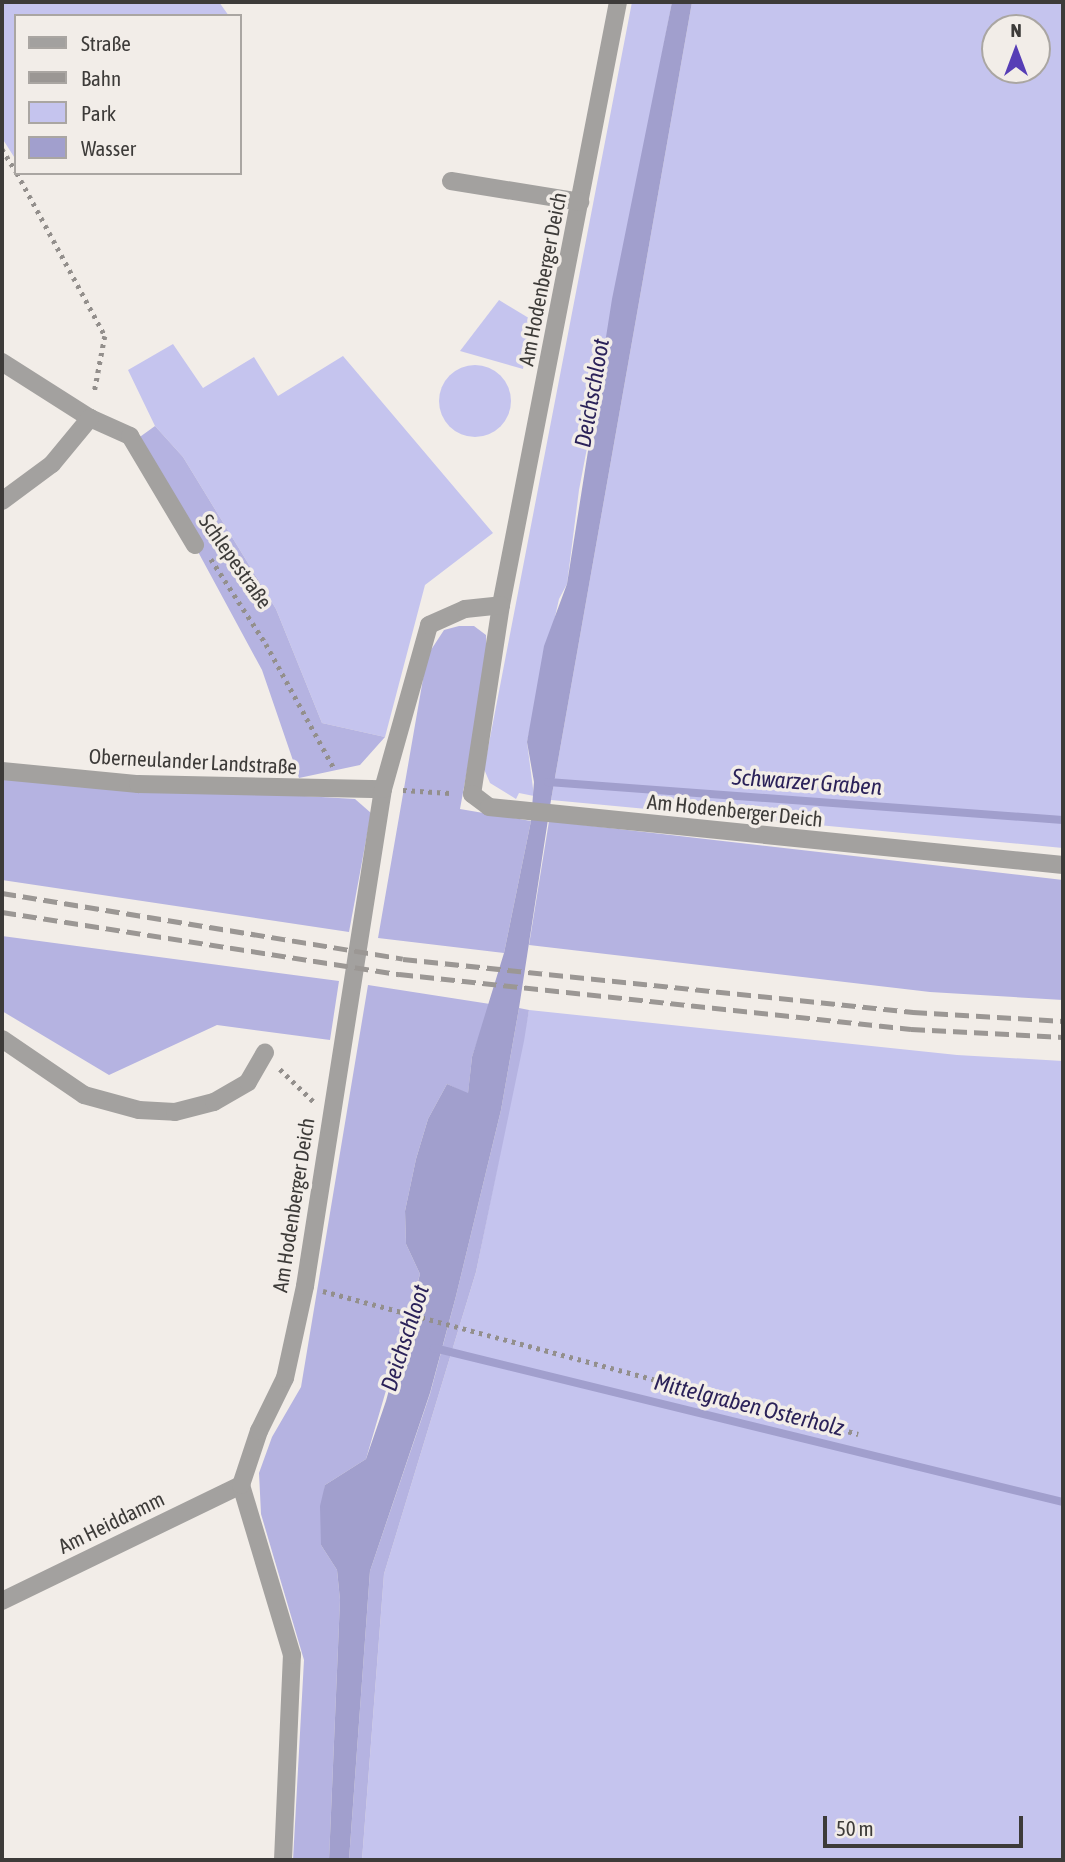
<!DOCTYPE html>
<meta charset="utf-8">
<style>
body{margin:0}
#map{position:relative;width:1065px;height:1862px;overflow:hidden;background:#f2ede8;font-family:"Asap Condensed",sans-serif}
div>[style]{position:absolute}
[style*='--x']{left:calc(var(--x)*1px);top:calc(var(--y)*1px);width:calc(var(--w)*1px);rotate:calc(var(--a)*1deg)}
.green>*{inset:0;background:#c5c4ee}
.round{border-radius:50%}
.forest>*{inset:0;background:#b5b3e1}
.water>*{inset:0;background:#a19fcd}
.stream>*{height:8px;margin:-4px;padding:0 4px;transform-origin:4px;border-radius:4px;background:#a19fcd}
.path>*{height:4.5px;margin-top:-2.25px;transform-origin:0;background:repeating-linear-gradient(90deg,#938f8c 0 3.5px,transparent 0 8.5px)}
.minor>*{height:18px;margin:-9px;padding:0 9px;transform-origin:9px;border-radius:9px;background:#a3a19f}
.rail>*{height:5px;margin-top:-2.5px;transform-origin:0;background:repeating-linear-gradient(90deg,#9b9794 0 14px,transparent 0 21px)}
span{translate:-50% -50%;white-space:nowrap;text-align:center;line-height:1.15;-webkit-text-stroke:7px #f2ede8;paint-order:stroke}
.street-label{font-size:21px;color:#3d3b39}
.water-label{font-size:23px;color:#2b2259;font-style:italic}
.frame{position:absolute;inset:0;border:4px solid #3d3b39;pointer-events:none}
.legend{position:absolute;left:14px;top:14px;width:228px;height:161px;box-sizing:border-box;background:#f2ede8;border:2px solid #aaa6a2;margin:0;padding:9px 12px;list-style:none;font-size:21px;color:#3d3b39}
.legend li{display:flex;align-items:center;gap:14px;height:35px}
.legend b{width:35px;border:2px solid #aaa6a2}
.north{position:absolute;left:981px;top:14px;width:70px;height:70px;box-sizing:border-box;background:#f2ede8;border:2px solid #aaa6a2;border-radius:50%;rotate:0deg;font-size:19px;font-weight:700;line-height:28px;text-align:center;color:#3d3b39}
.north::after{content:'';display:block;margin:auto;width:24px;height:32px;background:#573eb6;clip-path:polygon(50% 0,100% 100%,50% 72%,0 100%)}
.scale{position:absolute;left:823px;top:1816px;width:200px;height:32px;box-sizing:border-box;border:4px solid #3d3b39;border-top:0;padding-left:9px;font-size:21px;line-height:24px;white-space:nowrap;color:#3d3b39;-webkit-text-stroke:5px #f2ede8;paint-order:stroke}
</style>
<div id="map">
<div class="green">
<i style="clip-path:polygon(2px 2px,219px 2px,229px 16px,16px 16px,16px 160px,2px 138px)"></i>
<i style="clip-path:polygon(632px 2px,672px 2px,579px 490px,567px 584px,559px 599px,527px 742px,534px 796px,519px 793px,516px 799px,490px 783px,484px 769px)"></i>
<i style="clip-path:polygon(evenodd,692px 2px,1063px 2px,1063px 848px,551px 800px,692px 2px,995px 28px,1037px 28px,1037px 70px,995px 70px,995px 28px)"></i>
<i style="clip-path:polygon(499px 300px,532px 320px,523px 369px,460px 351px)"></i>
<i style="clip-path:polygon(173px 344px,203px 388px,254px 357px,278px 396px,343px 356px,493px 533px,425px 585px,385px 737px,322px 723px,276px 609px,183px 457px,155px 426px,128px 370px)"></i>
<i class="round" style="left:439px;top:365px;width:72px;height:72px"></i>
<i style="clip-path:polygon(529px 1010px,957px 1055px,1063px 1061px,1063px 1860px,362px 1860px,384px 1574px,476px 1272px)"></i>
</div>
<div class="forest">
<i style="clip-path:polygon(155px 426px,183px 457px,276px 609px,322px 723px,385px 737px,360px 765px,299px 778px,262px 670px,137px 439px)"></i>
<i style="clip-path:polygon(459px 626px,474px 626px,486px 635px,487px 661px,460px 809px,531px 821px,504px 953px,378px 938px,427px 656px,444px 630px)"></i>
<i style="clip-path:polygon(2px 778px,355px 799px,371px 813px,349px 932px,2px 880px)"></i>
<i style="clip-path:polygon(549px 821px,1063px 880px,1063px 1000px,930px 992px,529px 945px)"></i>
<i style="clip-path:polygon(2px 936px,339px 981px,330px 1040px,217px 1025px,109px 1075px,2px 1011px)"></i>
<i style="clip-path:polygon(368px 985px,490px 1004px,472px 1057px,468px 1094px,447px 1084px,428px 1119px,416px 1159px,405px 1211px,406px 1244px,420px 1274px,366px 1459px,325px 1485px,321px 1545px,337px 1570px,340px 1600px,329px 1860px,293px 1860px,304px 1660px,261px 1514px,259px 1473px,272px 1437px,301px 1387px)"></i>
<i style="clip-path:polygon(519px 1008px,529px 1010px,524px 1041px,476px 1272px,384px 1574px,362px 1860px,349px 1860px,370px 1571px,430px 1394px,456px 1296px,501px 1110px)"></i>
</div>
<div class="water">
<i style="clip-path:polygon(672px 2px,692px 2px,551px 800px,519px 1008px,501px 1110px,456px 1296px,430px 1393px,370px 1571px,349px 1860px,329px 1860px,340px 1600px,337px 1570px,321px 1545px,320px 1506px,325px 1485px,366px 1459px,386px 1401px,420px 1274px,406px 1244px,405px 1211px,416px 1159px,428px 1119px,447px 1084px,468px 1093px,472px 1057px,504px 953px,531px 821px,534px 782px,527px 742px,544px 646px,567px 584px,612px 299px)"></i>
</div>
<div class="stream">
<i style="--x:548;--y:782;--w:516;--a:4.22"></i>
<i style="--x:434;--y:1348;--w:648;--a:13.76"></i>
</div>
<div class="path">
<i style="--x:2;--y:149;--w:26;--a:58"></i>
<i style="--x:17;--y:173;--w:185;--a:61.6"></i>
<i style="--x:105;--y:336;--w:59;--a:100.7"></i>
<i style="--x:211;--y:559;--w:101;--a:57.1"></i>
<i style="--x:266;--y:644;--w:141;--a:61.3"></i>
<i style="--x:403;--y:790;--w:47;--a:3.7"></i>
<i style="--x:280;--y:1069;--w:47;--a:44.1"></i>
<i style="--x:323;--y:1291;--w:554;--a:14.96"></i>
</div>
<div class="minor">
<i style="--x:618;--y:2;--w:614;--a:100.98"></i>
<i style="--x:501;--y:605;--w:191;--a:98.7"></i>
<i style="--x:472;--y:794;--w:21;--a:37"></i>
<i style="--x:489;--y:807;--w:577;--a:5.77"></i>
<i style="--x:451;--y:181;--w:131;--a:9.2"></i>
<i style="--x:2;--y:362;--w:104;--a:32.5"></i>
<i style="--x:90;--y:418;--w:44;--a:24.2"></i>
<i style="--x:130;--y:436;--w:127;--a:59.2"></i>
<i style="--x:2;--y:501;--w:62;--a:-36.5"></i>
<i style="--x:52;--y:464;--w:60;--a:-50.4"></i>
<i style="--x:2;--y:771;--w:137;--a:5.5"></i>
<i style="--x:138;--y:784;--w:245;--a:1.2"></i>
<i style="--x:2;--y:1039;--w:99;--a:34.3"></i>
<i style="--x:84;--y:1095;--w:57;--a:15.3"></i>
<i style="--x:139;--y:1110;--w:36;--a:3"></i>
<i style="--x:175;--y:1112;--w:40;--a:-14.4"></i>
<i style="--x:214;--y:1102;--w:39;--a:-30"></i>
<i style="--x:248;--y:1082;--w:34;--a:-60"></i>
<i style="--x:2;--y:1601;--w:266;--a:-25.9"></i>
<i style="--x:283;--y:1860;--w:205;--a:-87.5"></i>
<i style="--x:292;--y:1655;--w:177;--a:-106.7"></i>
<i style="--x:241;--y:1485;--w:57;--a:-71.6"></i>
<i style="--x:259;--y:1431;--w:59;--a:-63.9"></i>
<i style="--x:285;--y:1378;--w:94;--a:-77.7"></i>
<i style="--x:305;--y:1286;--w:503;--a:-81.08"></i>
<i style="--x:383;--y:789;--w:170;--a:-74.3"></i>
<i style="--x:429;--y:625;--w:39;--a:-24"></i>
<i style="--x:465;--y:609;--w:36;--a:-6"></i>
</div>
<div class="rail">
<i style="--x:2;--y:893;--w:406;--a:9.3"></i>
<i style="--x:403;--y:959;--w:513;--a:5.93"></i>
<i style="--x:913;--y:1012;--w:150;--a:3.4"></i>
<i style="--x:2;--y:912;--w:402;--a:8.9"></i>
<i style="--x:399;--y:974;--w:515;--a:6.13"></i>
<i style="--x:911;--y:1029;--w:152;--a:3"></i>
</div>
<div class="street-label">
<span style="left:542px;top:279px;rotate:-79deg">Am Hodenberger Deich</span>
<span style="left:236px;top:561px;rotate:55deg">Schlepestraße</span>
<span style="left:193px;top:761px;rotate:3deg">Oberneulander Landstraße</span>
<span style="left:735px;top:810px;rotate:6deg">Am Hodenberger Deich</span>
<span style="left:293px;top:1205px;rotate:-81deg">Am Hodenberger Deich</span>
<span style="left:111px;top:1522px;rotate:-26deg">Am Heiddamm</span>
</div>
<div class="water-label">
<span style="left:592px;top:393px;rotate:-80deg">Deichschloot</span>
<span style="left:807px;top:782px;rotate:4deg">Schwarzer Graben</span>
<span style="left:405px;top:1338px;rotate:-72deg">Deichschloot</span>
<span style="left:749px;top:1405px;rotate:14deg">Mittelgraben Osterholz</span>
</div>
<div class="frame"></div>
<ul class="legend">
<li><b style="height:9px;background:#a3a19f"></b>Straße</li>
<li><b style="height:9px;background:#9b9794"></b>Bahn</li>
<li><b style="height:19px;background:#c5c4ee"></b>Park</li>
<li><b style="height:19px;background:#a19fcd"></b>Wasser</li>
</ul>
<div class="north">N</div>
<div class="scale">50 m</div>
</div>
